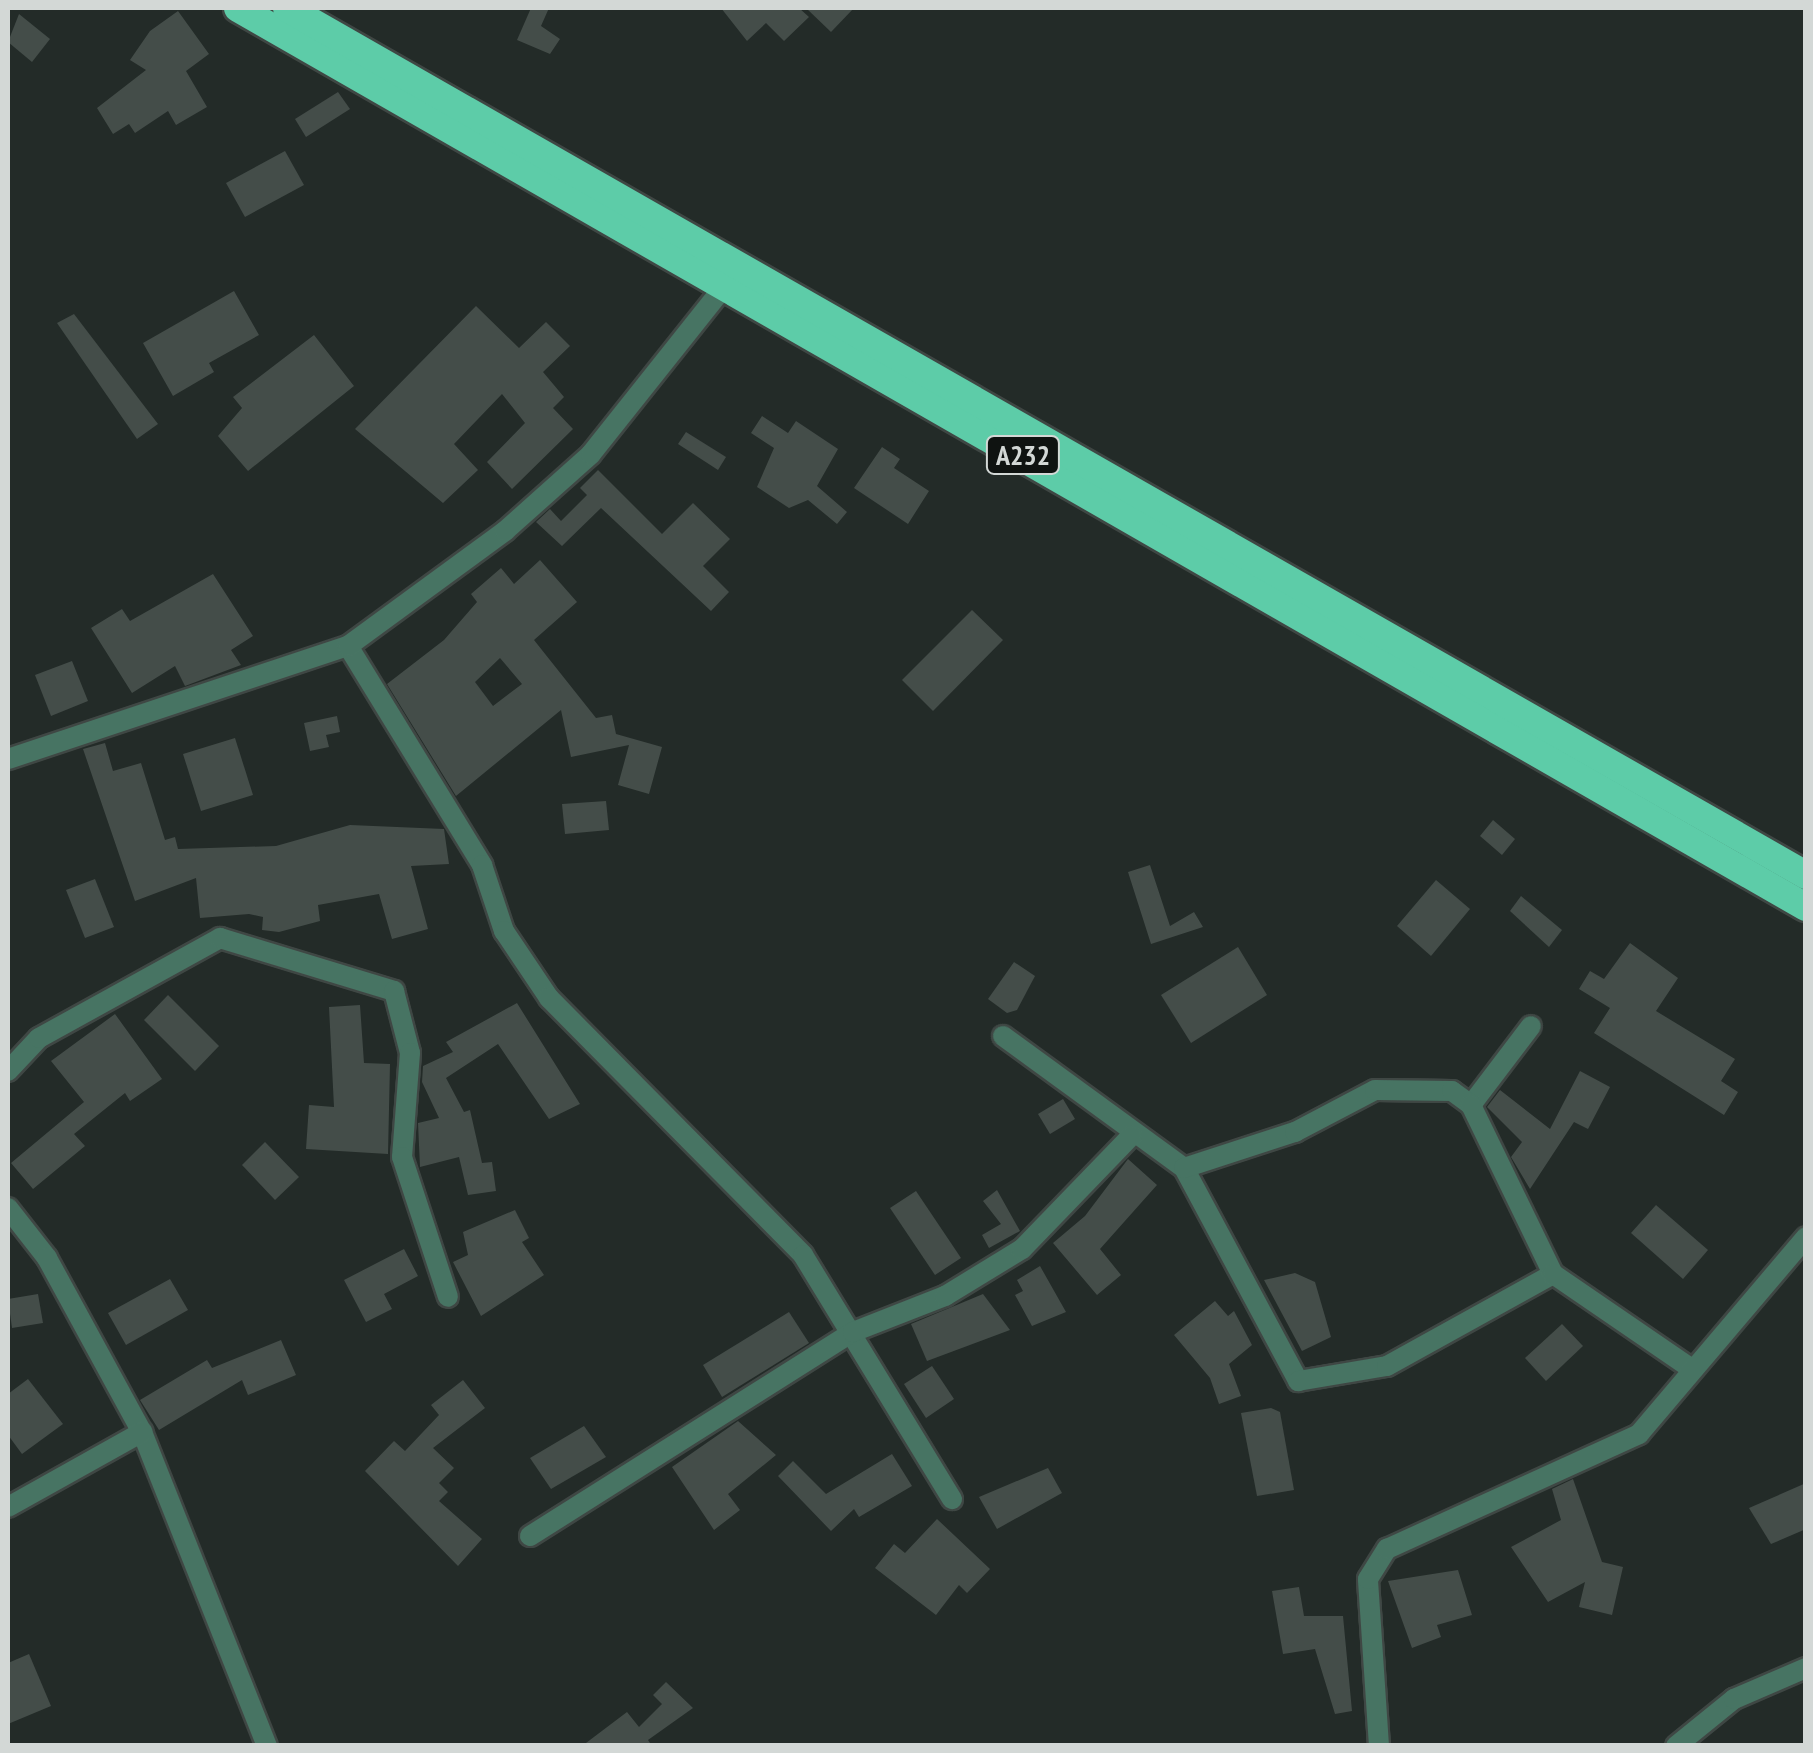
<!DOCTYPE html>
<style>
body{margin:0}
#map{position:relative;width:1813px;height:1753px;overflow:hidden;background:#232b28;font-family:"PT Sans Narrow",sans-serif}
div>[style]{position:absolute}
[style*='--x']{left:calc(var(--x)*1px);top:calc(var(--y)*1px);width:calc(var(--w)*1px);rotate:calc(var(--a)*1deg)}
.building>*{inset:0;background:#444d49}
.roads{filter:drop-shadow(2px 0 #3f4744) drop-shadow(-2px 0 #3f4744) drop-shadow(0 2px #3f4744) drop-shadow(0 -2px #3f4744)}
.minor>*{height:20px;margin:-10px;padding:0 10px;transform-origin:10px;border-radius:10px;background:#477463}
.trunk>*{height:28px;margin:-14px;padding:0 14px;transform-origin:14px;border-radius:14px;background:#5dcca8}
span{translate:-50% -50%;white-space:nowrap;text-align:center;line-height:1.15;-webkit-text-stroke:8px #0f1311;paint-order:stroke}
.shield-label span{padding:2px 8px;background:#0f1311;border:2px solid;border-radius:8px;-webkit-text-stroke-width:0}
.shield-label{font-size:28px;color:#d3d8d6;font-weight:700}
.frame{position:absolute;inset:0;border:10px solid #d3d8d6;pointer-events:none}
</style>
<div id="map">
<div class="building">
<i style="clip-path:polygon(531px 8px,549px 8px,541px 26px,560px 39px,550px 54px,517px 40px)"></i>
<i style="clip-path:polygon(721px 8px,799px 8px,809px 17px,784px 41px,766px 23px,747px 41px)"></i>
<i style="clip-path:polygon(806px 8px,854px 8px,831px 32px)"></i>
<i style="clip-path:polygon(178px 11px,209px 54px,186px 71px,207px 107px,176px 125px,168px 111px,135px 133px,129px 124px,113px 134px,97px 108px,146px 70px,130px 60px,150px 31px)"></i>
<i style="clip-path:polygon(19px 14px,50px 39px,32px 62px,8px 42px)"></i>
<i style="clip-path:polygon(338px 92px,350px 109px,306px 137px,295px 119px)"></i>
<i style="clip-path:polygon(285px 151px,304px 185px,245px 217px,226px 183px)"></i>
<i style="clip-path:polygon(234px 291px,259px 335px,209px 363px,214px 372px,173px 396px,143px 343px)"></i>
<i style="clip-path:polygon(476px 306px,519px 348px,546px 322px,570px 346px,543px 372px,564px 397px,553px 408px,573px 429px,512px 489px,487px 462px,525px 423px,502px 394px,454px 444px,478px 470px,443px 503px,355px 429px)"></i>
<i style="clip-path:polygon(74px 314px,158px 424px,137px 439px,57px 323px)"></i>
<i style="clip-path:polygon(314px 335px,354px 386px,248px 471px,218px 436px,242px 408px,233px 397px)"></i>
<i style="clip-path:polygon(762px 416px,788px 433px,796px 421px,838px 449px,817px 486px,847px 512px,837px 524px,808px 500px,789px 508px,757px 487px,774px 448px,751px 433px)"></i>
<i style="clip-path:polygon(686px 432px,726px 457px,718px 470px,678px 444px)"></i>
<i style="clip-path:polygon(882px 447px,900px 459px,894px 468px,929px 491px,908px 524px,854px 488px)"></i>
<i style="clip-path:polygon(598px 470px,662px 534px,693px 503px,730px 539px,703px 566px,729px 592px,711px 611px,601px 508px,562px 546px,536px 522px,550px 509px,561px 521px,587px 495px,580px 488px)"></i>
<i style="clip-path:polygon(evenodd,540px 560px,577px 602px,534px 640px,596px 718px,612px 715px,616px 734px,662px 747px,649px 794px,618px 785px,629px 745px,571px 757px,561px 710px,456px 796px,387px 684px,444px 640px,477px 602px,471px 594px,501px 568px,514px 584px,540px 560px,500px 658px,522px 684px,493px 706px,475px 682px,500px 658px)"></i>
<i style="clip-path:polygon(213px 574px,253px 636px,231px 650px,241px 665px,185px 686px,175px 666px,132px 693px,91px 628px,122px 609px,130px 621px)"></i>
<i style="clip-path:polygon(972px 610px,1003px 640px,933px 711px,902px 680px)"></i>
<i style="clip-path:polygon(72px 661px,88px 701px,51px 716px,35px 675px)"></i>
<i style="clip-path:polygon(337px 716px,340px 732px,326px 735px,329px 747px,310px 751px,304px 723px)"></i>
<i style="clip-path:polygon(235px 738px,253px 795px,201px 811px,183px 754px)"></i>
<i style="clip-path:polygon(105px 743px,113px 771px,141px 763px,165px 840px,175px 837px,178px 849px,276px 846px,350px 825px,444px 829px,449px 864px,411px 866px,428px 929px,392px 939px,379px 894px,318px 905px,320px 921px,279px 932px,262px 930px,263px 917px,249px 914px,200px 918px,196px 878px,135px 901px,83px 749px)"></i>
<i style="clip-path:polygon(606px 801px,609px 830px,565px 834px,562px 804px)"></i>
<i style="clip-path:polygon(1493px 820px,1515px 839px,1502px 855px,1480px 836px)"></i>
<i style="clip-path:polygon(1150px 865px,1170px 926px,1194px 912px,1203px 927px,1151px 944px,1128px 872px)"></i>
<i style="clip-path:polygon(95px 879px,114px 927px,85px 938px,66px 890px)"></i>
<i style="clip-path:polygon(1436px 880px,1470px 909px,1431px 956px,1397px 926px)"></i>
<i style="clip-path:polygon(1521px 896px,1562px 930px,1549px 947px,1510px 911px)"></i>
<i style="clip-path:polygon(1630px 943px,1678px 978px,1656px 1011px,1735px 1059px,1721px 1081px,1738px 1092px,1724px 1115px,1594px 1033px,1610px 1008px,1579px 989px,1590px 971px,1604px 979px)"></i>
<i style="clip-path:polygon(1238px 947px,1267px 995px,1191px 1043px,1161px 995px)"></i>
<i style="clip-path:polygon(1014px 962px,1035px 976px,1017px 1010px,1007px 1013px,988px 999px)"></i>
<i style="clip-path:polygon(168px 995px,219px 1046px,195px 1071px,144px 1020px)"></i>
<i style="clip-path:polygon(517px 1003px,580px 1104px,549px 1119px,498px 1044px,446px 1078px,464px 1112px,470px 1110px,482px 1163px,492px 1162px,496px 1191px,468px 1195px,459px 1157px,420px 1167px,418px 1123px,439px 1118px,422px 1082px,423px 1066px,453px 1052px,446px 1042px)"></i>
<i style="clip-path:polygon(360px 1005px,364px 1063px,390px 1064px,388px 1154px,306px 1149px,309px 1105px,334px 1107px,329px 1007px)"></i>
<i style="clip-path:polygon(115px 1014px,162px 1079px,130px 1101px,125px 1093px,74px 1134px,85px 1146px,33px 1189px,11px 1163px,84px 1102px,51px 1061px)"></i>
<i style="clip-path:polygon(1580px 1071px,1610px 1087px,1588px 1129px,1574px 1122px,1530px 1189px,1511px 1157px,1522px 1142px,1487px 1107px,1500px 1090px,1550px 1129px)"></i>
<i style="clip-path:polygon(1063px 1099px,1075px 1119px,1050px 1134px,1038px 1114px)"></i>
<i style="clip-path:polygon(265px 1142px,299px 1177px,275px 1200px,242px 1165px)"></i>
<i style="clip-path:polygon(1128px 1159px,1157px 1185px,1100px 1249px,1121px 1275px,1097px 1295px,1053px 1243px,1085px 1216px)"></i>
<i style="clip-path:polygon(997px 1190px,1020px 1231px,989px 1248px,982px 1235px,1001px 1224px,983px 1201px)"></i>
<i style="clip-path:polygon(916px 1191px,961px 1258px,935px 1275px,890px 1208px)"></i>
<i style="clip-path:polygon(1656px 1205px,1708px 1250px,1683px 1279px,1631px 1233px)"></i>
<i style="clip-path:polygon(515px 1210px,529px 1238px,522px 1242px,544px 1275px,481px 1316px,453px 1262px,468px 1255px,463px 1232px)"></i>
<i style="clip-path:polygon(404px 1249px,418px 1276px,384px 1294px,392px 1309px,366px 1322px,344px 1280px)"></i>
<i style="clip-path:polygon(1040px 1266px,1066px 1312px,1032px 1326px,1015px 1295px,1023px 1291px,1017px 1280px)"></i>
<i style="clip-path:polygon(1295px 1273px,1315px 1282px,1331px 1337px,1302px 1351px,1264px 1280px)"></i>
<i style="clip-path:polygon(170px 1279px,188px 1310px,126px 1345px,108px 1313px)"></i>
<i style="clip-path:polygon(38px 1294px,43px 1323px,12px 1328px,8px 1299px)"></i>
<i style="clip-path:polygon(983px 1294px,1010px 1330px,927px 1361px,911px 1324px)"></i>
<i style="clip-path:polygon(1215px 1301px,1228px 1316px,1234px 1311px,1252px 1345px,1229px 1364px,1241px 1396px,1219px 1404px,1210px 1378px,1174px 1335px)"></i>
<i style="clip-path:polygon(789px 1312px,809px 1343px,722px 1397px,703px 1365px)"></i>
<i style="clip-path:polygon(1562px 1324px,1583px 1346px,1546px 1381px,1525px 1358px)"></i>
<i style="clip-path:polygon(281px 1340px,296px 1375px,248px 1395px,242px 1380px,159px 1430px,140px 1400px,207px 1360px,212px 1368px)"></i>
<i style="clip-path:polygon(932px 1366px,954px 1399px,926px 1418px,904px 1384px)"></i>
<i style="clip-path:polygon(28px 1379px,63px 1424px,22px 1454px,8px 1435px,8px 1394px)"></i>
<i style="clip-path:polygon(463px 1380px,485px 1408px,433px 1448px,454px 1468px,439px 1483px,448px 1492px,439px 1501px,482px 1539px,458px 1566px,365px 1471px,394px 1441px,405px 1451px,439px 1415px,431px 1405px)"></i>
<i style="clip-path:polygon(1271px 1408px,1280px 1412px,1294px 1490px,1257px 1496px,1241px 1413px)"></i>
<i style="clip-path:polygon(738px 1421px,776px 1455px,728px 1494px,740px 1510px,714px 1530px,672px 1467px)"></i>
<i style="clip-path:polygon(584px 1426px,606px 1457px,551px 1489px,530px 1458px)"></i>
<i style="clip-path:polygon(892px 1454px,912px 1486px,859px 1517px,854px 1509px,831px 1531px,778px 1476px,793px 1461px,826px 1494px)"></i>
<i style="clip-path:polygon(1048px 1468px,1062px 1493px,997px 1529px,979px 1497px)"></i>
<i style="clip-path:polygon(1573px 1479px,1602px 1562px,1623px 1567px,1612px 1615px,1579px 1607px,1585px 1582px,1548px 1602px,1511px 1547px,1561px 1520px,1552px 1489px)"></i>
<i style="clip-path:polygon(1806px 1483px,1806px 1529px,1771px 1544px,1749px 1508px)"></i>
<i style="clip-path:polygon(937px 1519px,990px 1569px,967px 1593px,959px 1585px,936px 1615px,875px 1568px,894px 1544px,905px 1553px)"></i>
<i style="clip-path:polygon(1458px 1570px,1472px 1615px,1437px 1625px,1441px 1637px,1412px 1648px,1388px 1581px)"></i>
<i style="clip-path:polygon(1299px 1587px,1304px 1616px,1343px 1616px,1352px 1711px,1335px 1714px,1315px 1649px,1283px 1654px,1272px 1591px)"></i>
<i style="clip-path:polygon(29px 1654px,51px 1706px,8px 1724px,8px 1663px)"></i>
<i style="clip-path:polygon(666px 1682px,693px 1708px,648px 1740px,652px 1746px,582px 1746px,627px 1712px,639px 1727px,662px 1704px,653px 1695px)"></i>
</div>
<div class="roads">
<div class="minor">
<i style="--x:348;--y:646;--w:257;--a:58.5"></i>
<i style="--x:482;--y:865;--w:70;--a:71.6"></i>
<i style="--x:504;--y:931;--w:81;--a:56.1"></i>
<i style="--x:549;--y:998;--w:361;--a:45.3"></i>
<i style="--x:803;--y:1255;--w:286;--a:58.6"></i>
<i style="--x:8;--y:759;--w:358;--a:-18.4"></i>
<i style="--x:348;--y:646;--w:195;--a:-36.2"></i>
<i style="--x:505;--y:531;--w:115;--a:-41.8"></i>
<i style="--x:591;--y:454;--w:218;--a:-51.5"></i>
<i style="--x:1003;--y:1036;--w:224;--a:36.1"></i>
<i style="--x:1184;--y:1168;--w:242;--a:61.8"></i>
<i style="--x:1298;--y:1381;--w:90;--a:-9.6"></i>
<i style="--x:1387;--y:1366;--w:190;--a:-29"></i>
<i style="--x:8;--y:1071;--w:45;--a:-46.8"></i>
<i style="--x:39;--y:1038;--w:207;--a:-28.9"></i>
<i style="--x:220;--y:938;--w:182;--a:16.9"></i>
<i style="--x:394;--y:991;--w:64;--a:75.5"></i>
<i style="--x:410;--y:1053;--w:104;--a:94.4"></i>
<i style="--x:402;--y:1157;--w:147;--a:71.8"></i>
<i style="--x:1471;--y:1105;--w:99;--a:-52.8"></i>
<i style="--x:1184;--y:1168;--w:117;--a:-18"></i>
<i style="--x:1295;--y:1132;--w:90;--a:-27.7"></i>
<i style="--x:1375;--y:1090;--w:77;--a:0.7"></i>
<i style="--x:1452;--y:1091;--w:24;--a:36"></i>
<i style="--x:1471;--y:1105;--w:188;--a:64.1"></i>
<i style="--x:1553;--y:1274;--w:168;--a:34.4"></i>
<i style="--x:8;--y:1208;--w:63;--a:52"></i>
<i style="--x:47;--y:1258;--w:198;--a:61.4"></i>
<i style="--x:142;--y:1432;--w:338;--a:68.3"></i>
<i style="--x:8;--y:1507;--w:154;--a:-29.2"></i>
<i style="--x:530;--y:1536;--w:382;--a:-32.3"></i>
<i style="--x:853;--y:1332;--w:99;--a:-21.4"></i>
<i style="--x:945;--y:1296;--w:90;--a:-31.4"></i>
<i style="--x:1022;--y:1249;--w:157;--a:-46"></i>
<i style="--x:1379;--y:1746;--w:167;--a:-93.8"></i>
<i style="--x:1368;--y:1579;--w:36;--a:-58"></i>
<i style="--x:1387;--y:1549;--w:277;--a:-24.5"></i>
<i style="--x:1639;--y:1434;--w:258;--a:-49.7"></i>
<i style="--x:1676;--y:1746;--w:75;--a:-39"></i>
<i style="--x:1734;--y:1699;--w:78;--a:-23.3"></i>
</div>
<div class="trunk">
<i style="--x:238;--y:8;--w:1807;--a:29.83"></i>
<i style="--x:287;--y:8;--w:1749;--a:29.72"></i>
</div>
</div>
<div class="shield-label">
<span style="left:1023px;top:455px">A232</span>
</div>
<div class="frame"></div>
</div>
